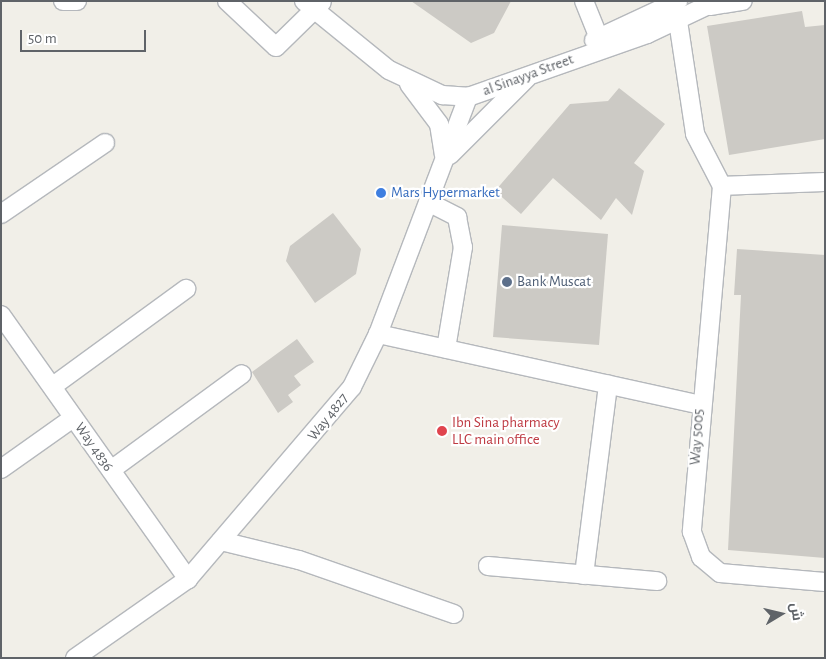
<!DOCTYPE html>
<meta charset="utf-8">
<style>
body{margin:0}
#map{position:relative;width:826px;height:659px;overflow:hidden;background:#f1efe8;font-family:"Alegreya Sans",Cairo,sans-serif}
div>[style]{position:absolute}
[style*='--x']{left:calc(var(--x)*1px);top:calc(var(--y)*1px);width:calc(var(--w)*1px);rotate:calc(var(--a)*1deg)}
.building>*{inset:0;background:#cccac5}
.roads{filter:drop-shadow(1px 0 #b5b8bc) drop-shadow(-1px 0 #b5b8bc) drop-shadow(0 1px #b5b8bc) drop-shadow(0 -1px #b5b8bc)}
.minor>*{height:18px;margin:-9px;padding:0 9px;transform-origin:9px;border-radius:9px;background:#fff}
.dots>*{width:14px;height:14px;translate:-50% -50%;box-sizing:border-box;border:2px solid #fff;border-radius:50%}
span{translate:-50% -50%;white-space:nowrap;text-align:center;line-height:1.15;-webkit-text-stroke:4.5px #fff;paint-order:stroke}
.street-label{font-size:15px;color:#5f6368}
.shop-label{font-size:15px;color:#366cbe}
.left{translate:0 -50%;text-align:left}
.service-label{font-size:15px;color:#4e5e75}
.health-label{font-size:15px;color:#be3a42}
.frame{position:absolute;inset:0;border:2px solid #5f6368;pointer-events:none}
.north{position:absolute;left:756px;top:589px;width:50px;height:50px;-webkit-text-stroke:4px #fff;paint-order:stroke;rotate:81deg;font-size:14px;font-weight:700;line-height:20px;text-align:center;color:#5f6368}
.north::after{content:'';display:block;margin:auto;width:18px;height:22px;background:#5f6368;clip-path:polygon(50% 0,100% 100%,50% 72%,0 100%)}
.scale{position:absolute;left:20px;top:30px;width:126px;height:22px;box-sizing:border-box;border:2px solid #5f6368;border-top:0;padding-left:6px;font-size:15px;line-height:18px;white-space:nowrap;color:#5f6368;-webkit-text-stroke:4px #fff;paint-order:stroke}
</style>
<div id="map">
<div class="building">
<i style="clip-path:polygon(411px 1px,511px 1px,494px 33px,471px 43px)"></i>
<i style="clip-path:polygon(802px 11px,805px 27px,825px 25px,825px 139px,729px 155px,707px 26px)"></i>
<i style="clip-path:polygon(619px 88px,665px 124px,634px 163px,644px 171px,632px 215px,616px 198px,601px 220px,553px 178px,521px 214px,495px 191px,570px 104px,608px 101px)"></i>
<i style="clip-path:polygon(333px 213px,361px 249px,356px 274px,315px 303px,286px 261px,290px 246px)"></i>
<i style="clip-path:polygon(502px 225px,608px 234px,599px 345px,493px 337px)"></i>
<i style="clip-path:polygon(737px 249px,825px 255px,825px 558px,728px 550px,741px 295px,734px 295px)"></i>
<i style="clip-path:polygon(297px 339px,314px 362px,294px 376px,301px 385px,288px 395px,293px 402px,278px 413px,252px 372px)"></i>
</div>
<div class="roads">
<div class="minor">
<i style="--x:63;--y:1;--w:14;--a:0"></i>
<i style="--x:227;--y:1;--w:67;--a:43.2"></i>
<i style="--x:276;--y:47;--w:64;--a:-44.4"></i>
<i style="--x:304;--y:1;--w:109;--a:39.1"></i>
<i style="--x:389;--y:70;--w:59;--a:25.3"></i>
<i style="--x:442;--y:95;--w:26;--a:4"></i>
<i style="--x:468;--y:97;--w:190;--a:-19.4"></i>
<i style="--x:647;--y:34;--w:77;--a:-25.2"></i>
<i style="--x:584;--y:1;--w:40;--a:68"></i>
<i style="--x:710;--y:6;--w:33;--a:-9"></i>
<i style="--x:678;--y:21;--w:114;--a:81.4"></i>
<i style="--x:695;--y:134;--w:59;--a:62.6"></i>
<i style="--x:722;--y:186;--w:347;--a:95"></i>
<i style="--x:692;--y:532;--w:27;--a:70"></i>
<i style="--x:701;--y:557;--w:25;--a:40"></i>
<i style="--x:720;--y:573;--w:105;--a:4.9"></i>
<i style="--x:594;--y:40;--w:93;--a:-24.9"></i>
<i style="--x:409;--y:84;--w:50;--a:53.1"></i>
<i style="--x:439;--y:124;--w:31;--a:81"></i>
<i style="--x:450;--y:155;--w:109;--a:-45"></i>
<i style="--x:722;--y:186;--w:103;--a:-2.2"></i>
<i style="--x:428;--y:202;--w:33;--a:27"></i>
<i style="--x:457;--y:217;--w:31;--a:79"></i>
<i style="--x:463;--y:247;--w:103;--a:99.5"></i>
<i style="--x:1;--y:214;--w:126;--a:-34.3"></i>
<i style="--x:1;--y:315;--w:324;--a:54.7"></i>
<i style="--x:378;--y:334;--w:330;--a:12.4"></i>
<i style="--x:53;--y:386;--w:165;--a:-36.1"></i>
<i style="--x:1;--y:469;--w:88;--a:-35.3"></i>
<i style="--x:111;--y:470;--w:162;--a:-36.2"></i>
<i style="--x:221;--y:541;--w:80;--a:13.7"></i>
<i style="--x:299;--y:560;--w:164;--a:19.2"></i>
<i style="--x:488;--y:566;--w:170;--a:5.1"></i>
<i style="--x:584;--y:575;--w:192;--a:-82.8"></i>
<i style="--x:75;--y:658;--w:138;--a:-35"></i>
<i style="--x:188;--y:579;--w:253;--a:-49.5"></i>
<i style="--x:352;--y:387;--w:59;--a:-63.9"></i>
<i style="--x:378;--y:334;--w:254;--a:-69.2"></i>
</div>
</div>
<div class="dots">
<i style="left:381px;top:193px;background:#3f7fe0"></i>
<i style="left:507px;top:282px;background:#5c6f8a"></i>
<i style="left:442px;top:431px;background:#e0444e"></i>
</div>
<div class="street-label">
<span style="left:528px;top:75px;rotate:-20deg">al Sinayya Street</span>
<span style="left:328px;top:417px;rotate:-52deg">Way 4827</span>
<span style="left:697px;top:437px;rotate:-86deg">Way 5005</span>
<span style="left:94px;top:447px;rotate:55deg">Way 4836</span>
</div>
<div class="shop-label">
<span class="left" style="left:391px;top:193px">Mars Hypermarket</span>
</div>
<div class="service-label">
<span class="left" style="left:517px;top:282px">Bank Muscat</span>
</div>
<div class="health-label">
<span class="left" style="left:452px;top:431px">Ibn Sina pharmacy<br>LLC main office</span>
</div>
<div class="frame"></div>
<div class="north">ش</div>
<div class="scale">50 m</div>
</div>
